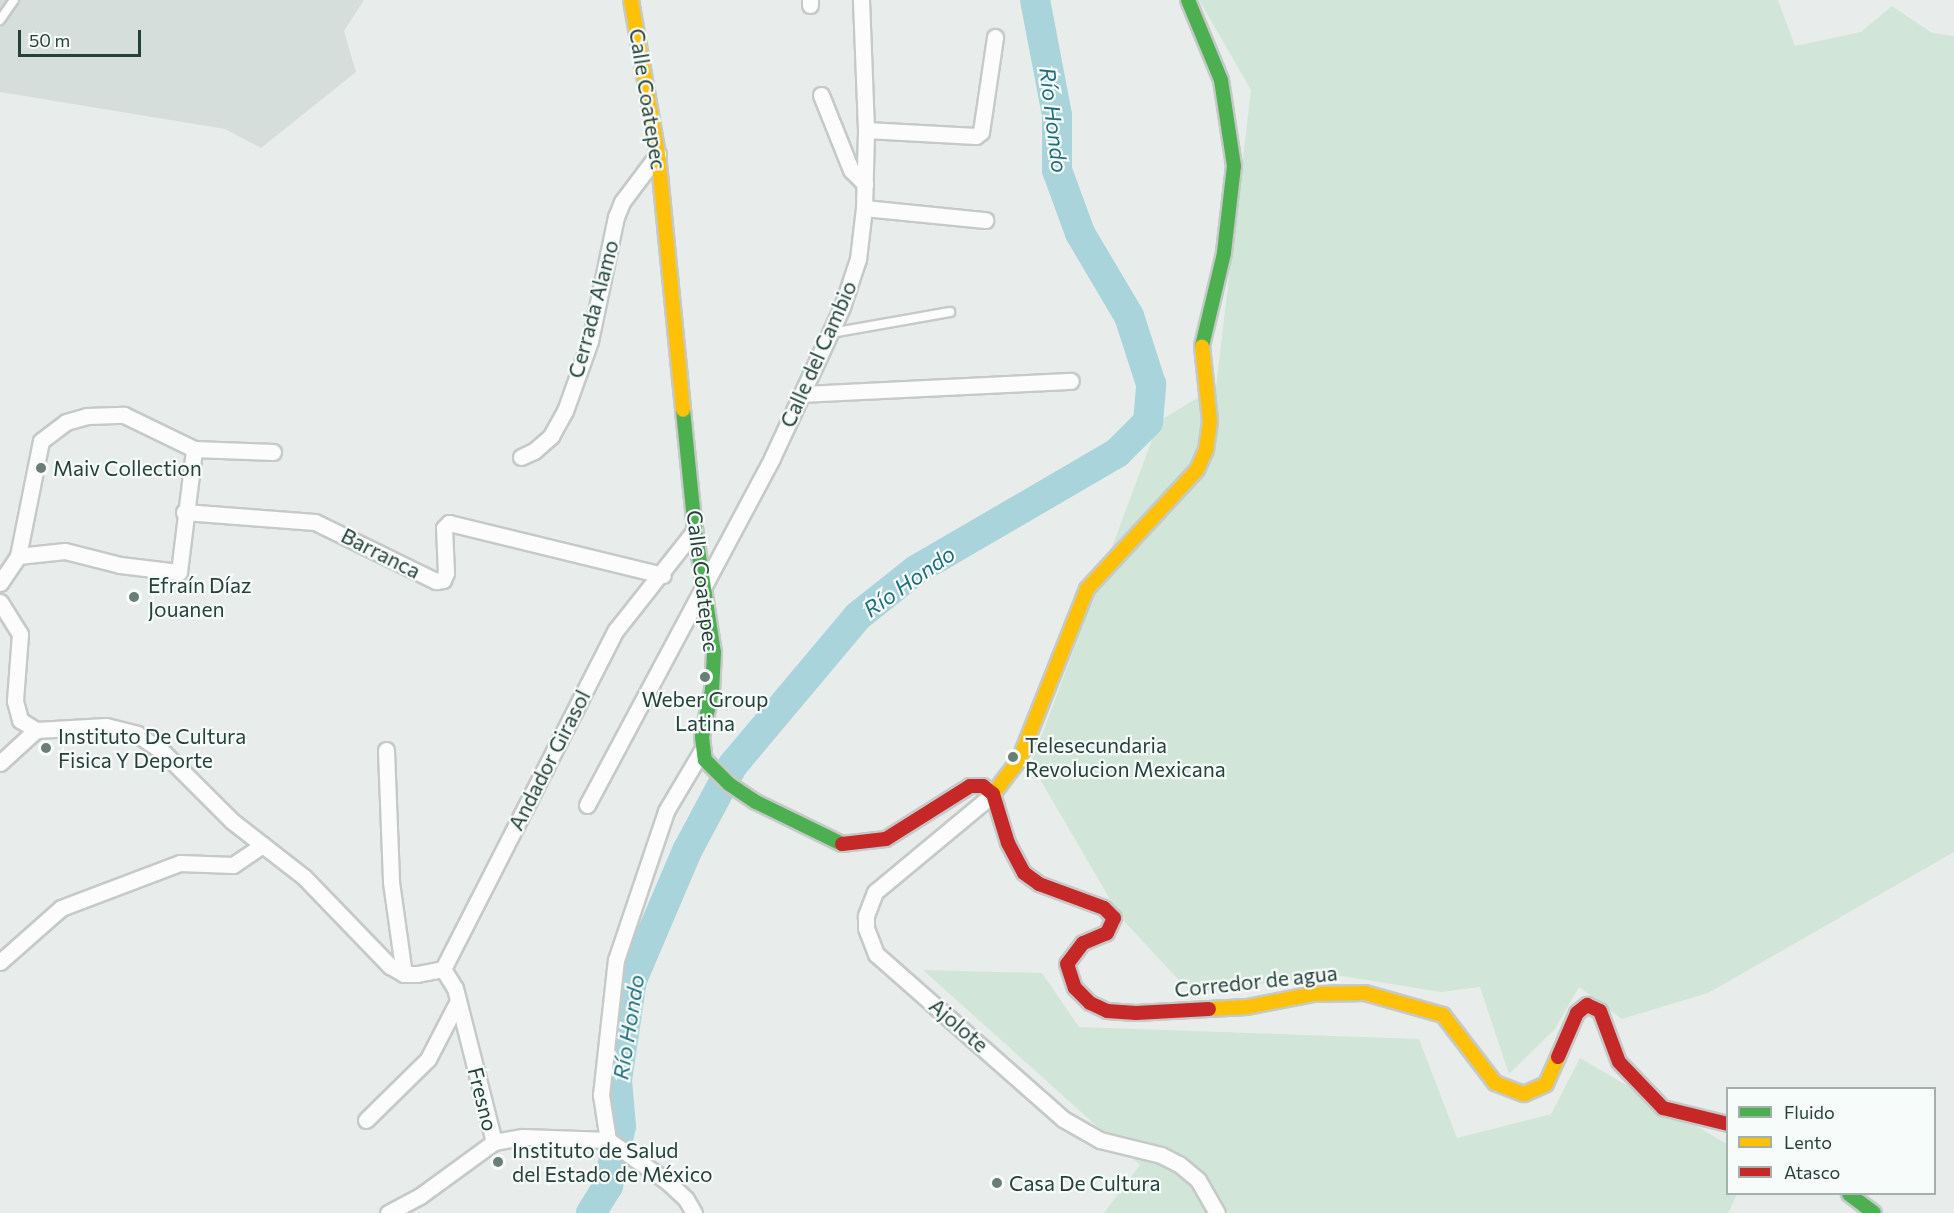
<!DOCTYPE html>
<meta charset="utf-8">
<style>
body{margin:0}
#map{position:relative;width:1954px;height:1213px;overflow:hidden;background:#e8edeb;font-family:Commissioner,sans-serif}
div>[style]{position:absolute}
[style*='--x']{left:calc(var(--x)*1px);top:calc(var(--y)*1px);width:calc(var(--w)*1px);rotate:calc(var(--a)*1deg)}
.built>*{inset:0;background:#d6dedb}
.green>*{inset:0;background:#d1e6d8}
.river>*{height:30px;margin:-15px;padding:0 15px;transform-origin:15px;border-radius:15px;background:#a9d4db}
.roads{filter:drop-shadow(2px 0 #c5cac8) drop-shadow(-2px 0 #c5cac8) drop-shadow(0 2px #c5cac8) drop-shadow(0 -2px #c5cac8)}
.lane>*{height:8px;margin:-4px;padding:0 4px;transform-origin:4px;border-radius:4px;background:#fcfcfc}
.street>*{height:15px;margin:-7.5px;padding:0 7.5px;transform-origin:7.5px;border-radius:7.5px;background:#fcfcfc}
.fast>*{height:14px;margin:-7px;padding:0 7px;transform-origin:7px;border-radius:7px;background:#4caf50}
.slow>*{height:14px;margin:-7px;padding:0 7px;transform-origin:7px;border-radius:7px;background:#ffc107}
.jam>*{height:14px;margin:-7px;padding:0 7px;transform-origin:7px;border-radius:7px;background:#c62828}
.dots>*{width:16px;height:16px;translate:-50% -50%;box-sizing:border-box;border:3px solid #f7fbf9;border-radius:50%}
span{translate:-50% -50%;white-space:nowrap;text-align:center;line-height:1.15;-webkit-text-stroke:4.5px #f7fbf9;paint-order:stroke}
.street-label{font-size:21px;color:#24423a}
.poi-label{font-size:21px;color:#24423a}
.left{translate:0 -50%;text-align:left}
.water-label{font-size:22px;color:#1c6f80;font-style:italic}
.legend{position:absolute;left:1726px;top:1087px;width:210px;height:108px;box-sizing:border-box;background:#f7fbf9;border:2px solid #a3b1ad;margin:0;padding:8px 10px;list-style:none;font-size:18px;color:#24423a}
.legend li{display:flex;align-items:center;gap:12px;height:30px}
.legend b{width:30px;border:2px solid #a3b1ad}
.scale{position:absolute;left:18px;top:30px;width:123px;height:27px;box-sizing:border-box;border:3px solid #24423a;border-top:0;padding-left:8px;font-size:18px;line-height:21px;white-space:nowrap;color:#24423a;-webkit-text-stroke:4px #f7fbf9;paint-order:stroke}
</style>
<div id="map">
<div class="built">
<i style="clip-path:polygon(0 0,364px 0,344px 31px,356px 72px,261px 148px,225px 129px,0 92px)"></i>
</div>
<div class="green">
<i style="clip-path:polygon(1199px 0,1778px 0,1795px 46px,1861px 32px,1892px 6px,1932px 33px,1954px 36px,1954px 852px,1708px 993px,1622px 1019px,1579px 987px,1555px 1029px,1509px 1074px,1480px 987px,1441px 992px,1336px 975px,1190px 992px,1121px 918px,1031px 764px,1159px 421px,1216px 387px,1251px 90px)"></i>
<i style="clip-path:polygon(923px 970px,1042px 973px,1079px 1027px,1419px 1039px,1457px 1138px,1551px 1114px,1580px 1058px,1727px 1144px,1728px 1194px,1737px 1194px,1728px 1213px,1104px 1213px,1140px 1165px)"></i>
</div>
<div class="river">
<i style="--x:591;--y:1213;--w:32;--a:-58"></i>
<i style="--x:608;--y:1186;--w:61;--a:-77.8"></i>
<i style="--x:621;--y:1126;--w:46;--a:-95"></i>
<i style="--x:617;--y:1080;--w:101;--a:-81.5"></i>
<i style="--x:632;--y:980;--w:140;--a:-66.9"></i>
<i style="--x:687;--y:851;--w:98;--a:-61.9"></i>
<i style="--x:733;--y:765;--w:194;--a:-50"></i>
<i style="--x:858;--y:616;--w:74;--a:-38.4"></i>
<i style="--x:916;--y:570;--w:233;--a:-30.2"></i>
<i style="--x:1117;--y:453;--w:44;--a:-45"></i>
<i style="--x:1148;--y:422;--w:38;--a:-85"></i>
<i style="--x:1151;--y:384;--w:71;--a:-107.9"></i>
<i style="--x:1129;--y:316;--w:96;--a:-120.6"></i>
<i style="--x:1080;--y:233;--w:67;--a:-110.1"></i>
<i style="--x:1057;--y:170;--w:55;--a:-90"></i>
<i style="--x:1057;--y:115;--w:117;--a:-100.8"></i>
</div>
<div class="roads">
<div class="lane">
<i style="--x:0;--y:20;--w:24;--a:-55"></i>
<i style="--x:831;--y:333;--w:121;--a:-10"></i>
</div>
<div class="street">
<i style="--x:810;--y:0;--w:5;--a:90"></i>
<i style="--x:821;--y:95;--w:81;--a:68.2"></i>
<i style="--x:851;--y:170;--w:20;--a:45"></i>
<i style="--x:866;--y:130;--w:110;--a:3.1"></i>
<i style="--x:976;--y:136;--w:6;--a:-39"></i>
<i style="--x:981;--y:132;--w:96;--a:-81.6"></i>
<i style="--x:864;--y:208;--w:122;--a:5.7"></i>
<i style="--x:802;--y:394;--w:269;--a:-2.8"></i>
<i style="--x:521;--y:457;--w:14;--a:-25"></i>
<i style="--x:534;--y:451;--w:23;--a:-41"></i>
<i style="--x:551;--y:436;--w:29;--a:-61"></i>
<i style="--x:565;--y:411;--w:74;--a:-70.3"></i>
<i style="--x:590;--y:341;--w:127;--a:-78.2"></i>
<i style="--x:616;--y:217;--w:16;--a:-68"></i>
<i style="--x:622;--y:202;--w:60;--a:-53.1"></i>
<i style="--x:184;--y:512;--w:131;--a:4.4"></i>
<i style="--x:315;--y:522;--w:135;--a:26"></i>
<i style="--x:436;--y:581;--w:7;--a:-8"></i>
<i style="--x:443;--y:580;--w:8;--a:-67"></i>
<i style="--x:446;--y:573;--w:45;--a:-92.5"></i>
<i style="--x:444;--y:528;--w:7;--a:-45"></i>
<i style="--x:449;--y:523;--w:220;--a:13.7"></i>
<i style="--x:18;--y:556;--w:47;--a:-6.1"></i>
<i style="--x:65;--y:551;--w:57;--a:14.3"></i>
<i style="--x:120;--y:565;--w:59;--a:6.8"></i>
<i style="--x:179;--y:572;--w:124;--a:-83"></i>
<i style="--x:0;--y:583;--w:32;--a:-56"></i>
<i style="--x:18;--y:556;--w:117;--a:-78.7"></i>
<i style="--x:41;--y:441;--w:31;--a:-37"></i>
<i style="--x:66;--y:422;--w:22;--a:-16"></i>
<i style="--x:87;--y:416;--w:37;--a:-2"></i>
<i style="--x:124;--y:415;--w:78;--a:25.9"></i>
<i style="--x:194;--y:449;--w:79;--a:2.2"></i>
<i style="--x:0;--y:602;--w:38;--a:58"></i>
<i style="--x:20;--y:634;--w:67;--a:94.3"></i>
<i style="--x:15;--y:701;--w:20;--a:75"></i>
<i style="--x:20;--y:720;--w:19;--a:32"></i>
<i style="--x:36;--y:730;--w:70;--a:-3.3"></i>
<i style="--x:106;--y:726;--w:32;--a:14"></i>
<i style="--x:137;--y:734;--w:33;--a:35"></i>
<i style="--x:164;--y:753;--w:96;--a:45"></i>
<i style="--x:232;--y:821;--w:91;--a:37.9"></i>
<i style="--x:304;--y:877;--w:124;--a:46"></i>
<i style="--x:390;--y:966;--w:16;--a:30"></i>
<i style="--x:404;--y:974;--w:13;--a:0"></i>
<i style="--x:417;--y:974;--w:26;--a:-11"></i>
<i style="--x:443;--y:969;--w:381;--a:-63"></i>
<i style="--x:616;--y:630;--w:127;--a:-51.7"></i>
<i style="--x:386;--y:750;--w:132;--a:87.8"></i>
<i style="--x:391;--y:882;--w:93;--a:82"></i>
<i style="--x:0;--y:763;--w:49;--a:-42.5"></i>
<i style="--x:993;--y:794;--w:153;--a:140.3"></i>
<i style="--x:875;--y:892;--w:26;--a:111"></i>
<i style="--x:866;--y:916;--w:12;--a:90"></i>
<i style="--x:866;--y:928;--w:28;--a:69"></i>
<i style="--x:876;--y:954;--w:249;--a:41.4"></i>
<i style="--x:1063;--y:1119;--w:43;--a:29.6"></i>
<i style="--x:1100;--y:1140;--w:63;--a:13.8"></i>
<i style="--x:1161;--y:1155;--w:20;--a:27"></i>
<i style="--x:1179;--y:1164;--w:25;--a:40"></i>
<i style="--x:1198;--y:1180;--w:38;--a:60"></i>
<i style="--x:587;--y:805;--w:393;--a:-61.9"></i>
<i style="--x:772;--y:458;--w:166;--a:-65.1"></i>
<i style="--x:842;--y:307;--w:51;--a:-71.6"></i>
<i style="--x:858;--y:259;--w:51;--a:-83.3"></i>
<i style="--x:864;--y:208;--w:78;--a:-88.5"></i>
<i style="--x:866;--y:130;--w:130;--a:-92.2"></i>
<i style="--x:0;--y:962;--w:81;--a:-41.5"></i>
<i style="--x:61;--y:908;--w:127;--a:-20.7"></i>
<i style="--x:180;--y:863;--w:53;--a:2.2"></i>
<i style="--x:233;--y:865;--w:36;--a:-34"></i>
<i style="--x:443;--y:969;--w:22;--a:58"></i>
<i style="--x:455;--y:988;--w:159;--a:75.8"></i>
<i style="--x:366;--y:1120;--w:87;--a:-44.5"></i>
<i style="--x:428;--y:1059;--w:65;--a:-62.7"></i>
<i style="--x:388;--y:1213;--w:36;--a:-28"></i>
<i style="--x:420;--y:1196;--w:92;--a:-36.1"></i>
<i style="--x:494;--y:1142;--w:29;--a:-10"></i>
<i style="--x:523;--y:1137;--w:85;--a:2"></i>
<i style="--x:694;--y:1213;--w:16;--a:-120"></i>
<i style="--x:686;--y:1199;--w:25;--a:-137"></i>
<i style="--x:668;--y:1182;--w:73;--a:-145"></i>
<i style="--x:608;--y:1140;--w:46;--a:-98.8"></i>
<i style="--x:601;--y:1095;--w:136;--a:-83.7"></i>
<i style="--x:616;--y:960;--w:157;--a:-71.4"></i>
<i style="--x:666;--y:811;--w:69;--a:-59.3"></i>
</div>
<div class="fast">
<i style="--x:1188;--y:0;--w:87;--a:67.6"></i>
<i style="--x:1221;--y:80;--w:87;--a:81.4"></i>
<i style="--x:1234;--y:166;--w:88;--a:96.6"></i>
<i style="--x:1224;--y:253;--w:96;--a:103.3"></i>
<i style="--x:683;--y:410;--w:121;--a:84.3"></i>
<i style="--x:695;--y:530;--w:124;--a:81.2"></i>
<i style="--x:714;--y:653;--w:37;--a:93"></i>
<i style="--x:712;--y:690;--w:48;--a:102"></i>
<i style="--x:702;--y:737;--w:23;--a:83"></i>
<i style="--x:705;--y:760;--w:34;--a:45"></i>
<i style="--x:729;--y:784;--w:32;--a:34"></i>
<i style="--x:756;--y:802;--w:96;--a:26"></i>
<i style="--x:1849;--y:1194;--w:31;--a:37"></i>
</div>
<div class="slow">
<i style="--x:631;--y:0;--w:156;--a:80.1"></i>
<i style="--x:658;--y:154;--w:257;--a:84.4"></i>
<i style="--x:993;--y:794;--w:43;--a:-52.6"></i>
<i style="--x:1019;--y:760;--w:184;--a:-68.3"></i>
<i style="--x:1087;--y:589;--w:162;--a:-47.3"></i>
<i style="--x:1197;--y:470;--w:22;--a:-66"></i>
<i style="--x:1206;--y:450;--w:29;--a:-82"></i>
<i style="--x:1210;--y:421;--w:75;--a:-96.1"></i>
<i style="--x:1209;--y:1009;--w:38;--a:-3"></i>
<i style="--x:1247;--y:1007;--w:67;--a:-11.1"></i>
<i style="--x:1313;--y:994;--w:52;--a:-1.1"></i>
<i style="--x:1365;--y:993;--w:81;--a:15.8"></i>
<i style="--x:1443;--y:1015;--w:86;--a:52.6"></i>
<i style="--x:1495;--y:1083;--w:31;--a:21"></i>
<i style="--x:1524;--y:1094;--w:24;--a:-24"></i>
<i style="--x:1546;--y:1084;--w:30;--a:-66"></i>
</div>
<div class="jam">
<i style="--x:993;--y:794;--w:51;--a:73"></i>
<i style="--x:1008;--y:843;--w:34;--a:62"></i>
<i style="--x:1024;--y:873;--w:19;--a:36"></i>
<i style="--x:1039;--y:884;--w:69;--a:20.3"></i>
<i style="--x:1104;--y:908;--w:14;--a:45"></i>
<i style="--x:1114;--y:918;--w:17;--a:115"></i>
<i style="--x:1107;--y:933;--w:26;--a:157"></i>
<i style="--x:1083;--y:943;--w:26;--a:127"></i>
<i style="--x:1067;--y:964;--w:25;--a:72"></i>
<i style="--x:1075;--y:988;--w:21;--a:45"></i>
<i style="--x:1090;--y:1003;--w:19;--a:25"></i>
<i style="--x:1107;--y:1011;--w:29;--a:4"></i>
<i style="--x:1136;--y:1013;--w:73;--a:-3.1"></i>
<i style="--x:842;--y:844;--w:44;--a:-6.5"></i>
<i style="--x:886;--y:839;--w:99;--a:-32.2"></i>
<i style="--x:970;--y:786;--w:13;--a:0"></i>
<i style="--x:983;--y:786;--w:13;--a:39"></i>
<i style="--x:1558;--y:1057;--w:48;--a:-66.6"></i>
<i style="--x:1577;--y:1013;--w:13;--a:-39"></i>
<i style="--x:1587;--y:1005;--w:14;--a:25"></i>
<i style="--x:1600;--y:1011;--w:54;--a:69.6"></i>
<i style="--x:1619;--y:1062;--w:64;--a:46.3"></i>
<i style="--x:1663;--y:1108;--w:67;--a:13.8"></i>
</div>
</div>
<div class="dots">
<i style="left:41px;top:468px;background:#697e78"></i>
<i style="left:134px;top:597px;background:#697e78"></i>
<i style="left:705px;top:677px;background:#697e78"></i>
<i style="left:46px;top:748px;background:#697e78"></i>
<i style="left:1013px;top:757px;background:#697e78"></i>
<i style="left:498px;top:1162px;background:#697e78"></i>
<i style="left:997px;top:1183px;background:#697e78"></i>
</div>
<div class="street-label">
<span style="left:648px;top:99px;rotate:81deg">Calle Coatepec</span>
<span style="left:593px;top:309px;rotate:-75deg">Cerrada Alamo</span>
<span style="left:818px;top:354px;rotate:-66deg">Calle del Cambio</span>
<span style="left:381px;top:553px;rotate:27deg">Barranca</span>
<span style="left:703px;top:581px;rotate:83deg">Calle Coatepec</span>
<span style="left:549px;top:760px;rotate:-63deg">Andador Girasol</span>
<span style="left:1256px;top:981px;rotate:-6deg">Corredor de agua</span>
<span style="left:959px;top:1025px;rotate:41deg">Ajolote</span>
<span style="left:483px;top:1099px;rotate:76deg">Fresno</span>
</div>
<div class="poi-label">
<span class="left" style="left:53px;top:468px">Maiv Collection</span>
<span class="left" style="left:148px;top:597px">Efraín Díaz<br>Jouanen</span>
<span style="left:705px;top:711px">Weber Group<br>Latina</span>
<span class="left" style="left:58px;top:748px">Instituto De Cultura<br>Fisica Y Deporte</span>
<span class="left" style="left:1025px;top:757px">Telesecundaria<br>Revolucion Mexicana</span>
<span class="left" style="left:512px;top:1162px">Instituto de Salud<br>del Estado de México</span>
<span class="left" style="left:1009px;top:1183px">Casa De Cultura</span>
</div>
<div class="water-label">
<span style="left:1054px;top:120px;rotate:83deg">Río Hondo</span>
<span style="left:909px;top:581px;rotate:-35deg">Río Hondo</span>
<span style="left:628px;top:1027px;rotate:-81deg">Río Hondo</span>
</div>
<ul class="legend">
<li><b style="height:8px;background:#4caf50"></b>Fluido</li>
<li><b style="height:8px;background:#ffc107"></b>Lento</li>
<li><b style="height:8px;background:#c62828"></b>Atasco</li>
</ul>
<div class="scale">50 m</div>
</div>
